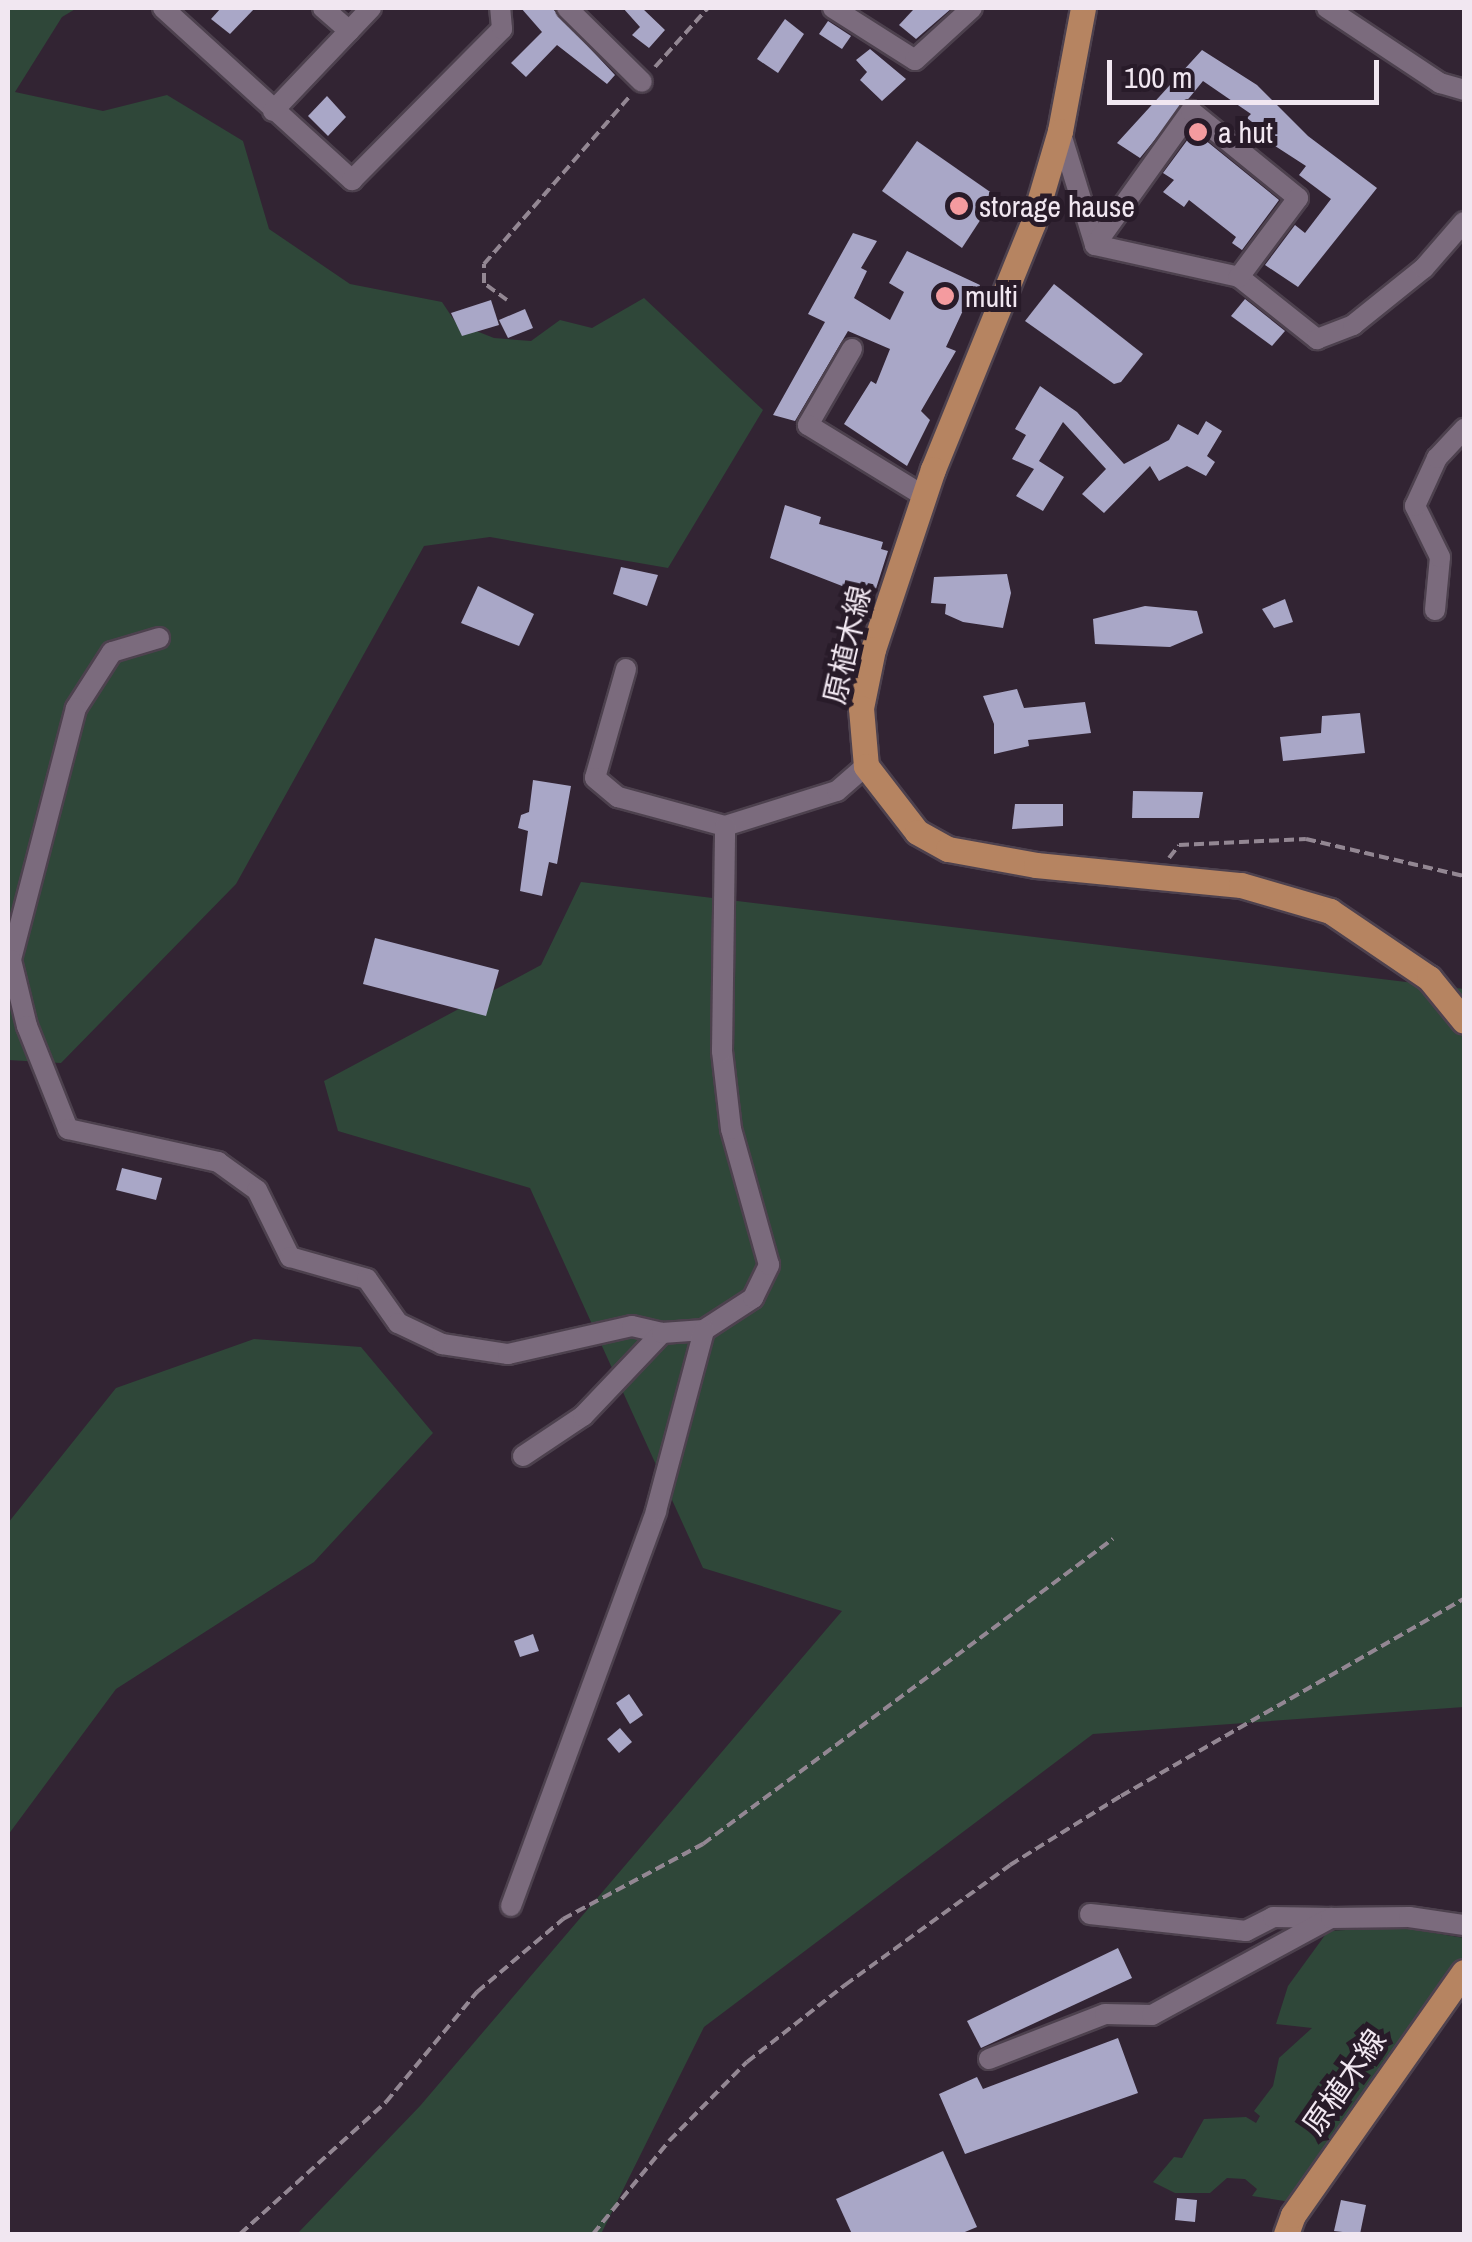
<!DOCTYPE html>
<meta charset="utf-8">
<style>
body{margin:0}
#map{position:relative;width:1472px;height:2242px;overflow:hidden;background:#322433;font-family:"Archivo Narrow","Noto Sans JP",sans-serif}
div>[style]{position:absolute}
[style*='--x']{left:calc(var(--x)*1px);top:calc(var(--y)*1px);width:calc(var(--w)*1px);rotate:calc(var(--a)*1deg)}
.green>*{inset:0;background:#2f4739}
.building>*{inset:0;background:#a9a7c7}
.path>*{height:4px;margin-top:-2px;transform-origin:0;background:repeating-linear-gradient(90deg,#938793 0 10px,transparent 0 15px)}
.roads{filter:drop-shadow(2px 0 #4d414e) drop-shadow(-2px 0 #4d414e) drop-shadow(0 2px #4d414e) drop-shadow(0 -2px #4d414e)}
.minor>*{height:20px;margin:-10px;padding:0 10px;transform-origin:10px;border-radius:10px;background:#7b6b7d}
.major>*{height:25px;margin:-12.5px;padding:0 12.5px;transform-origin:12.5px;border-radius:12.5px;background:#b68461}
.dots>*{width:28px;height:28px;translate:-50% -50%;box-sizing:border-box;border:5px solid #281b29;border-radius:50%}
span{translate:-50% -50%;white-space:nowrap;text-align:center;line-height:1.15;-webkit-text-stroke:10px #281b29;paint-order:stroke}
.poi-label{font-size:30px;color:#f1e7f1}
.left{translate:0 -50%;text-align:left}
.street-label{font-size:30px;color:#f1e7f1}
.frame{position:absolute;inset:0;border:10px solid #f1e7f1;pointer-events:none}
.scale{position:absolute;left:1107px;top:60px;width:272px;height:45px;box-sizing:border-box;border:5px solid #f1e7f1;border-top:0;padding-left:12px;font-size:30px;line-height:35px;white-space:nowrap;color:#f1e7f1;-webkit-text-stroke:8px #281b29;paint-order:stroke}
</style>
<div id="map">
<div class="green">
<i style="clip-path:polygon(8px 8px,77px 8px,62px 17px,15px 92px,103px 111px,167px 95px,243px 141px,269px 229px,350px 284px,442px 302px,456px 323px,494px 338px,531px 341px,560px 320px,592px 328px,644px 298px,763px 410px,668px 568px,490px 537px,424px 546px,236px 884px,61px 1063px,8px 1060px)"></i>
<i style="clip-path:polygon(581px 882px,1464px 989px,1464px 1707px,1093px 1734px,704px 2027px,601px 2234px,297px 2234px,420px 2106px,842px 1611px,703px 1568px,530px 1188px,338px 1131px,324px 1081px,541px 965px)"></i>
<i style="clip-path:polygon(254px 1339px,361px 1347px,433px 1433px,314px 1562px,116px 1689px,8px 1835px,8px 1523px,116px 1388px)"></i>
<i style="clip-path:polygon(1399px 1927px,1464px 1938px,1464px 1963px,1297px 2203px,1252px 2196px,1257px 2189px,1245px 2179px,1227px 2178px,1210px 2193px,1175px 2193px,1153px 2182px,1174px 2157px,1182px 2158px,1204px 2119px,1246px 2117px,1256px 2123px,1260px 2116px,1254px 2111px,1273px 2086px,1279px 2058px,1312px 2028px,1276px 2024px,1288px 1986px,1328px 1931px)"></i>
</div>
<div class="building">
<i style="clip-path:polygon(221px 8px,255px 8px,230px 34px,211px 19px)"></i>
<i style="clip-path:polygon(521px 8px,552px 8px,615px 75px,607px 84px,557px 45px,526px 77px,511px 63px,542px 32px)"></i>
<i style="clip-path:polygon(623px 8px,642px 8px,665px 30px,649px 48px,632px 35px,640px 27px)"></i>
<i style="clip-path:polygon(952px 8px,916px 39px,899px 25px,913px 10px)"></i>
<i style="clip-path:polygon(785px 19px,804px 34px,778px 73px,757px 59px)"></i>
<i style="clip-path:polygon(828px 21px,851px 36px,842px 49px,819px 34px)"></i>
<i style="clip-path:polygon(870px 49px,906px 79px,882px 101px,860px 80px,867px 72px,856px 60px)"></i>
<i style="clip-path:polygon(1202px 50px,1257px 85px,1308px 136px,1377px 188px,1298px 287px,1265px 265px,1295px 225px,1305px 233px,1331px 199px,1299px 175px,1306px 166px,1272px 144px,1275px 140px,1247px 118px,1251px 114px,1203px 81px,1140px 158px,1117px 143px)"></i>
<i style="clip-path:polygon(327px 96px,346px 117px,328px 136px,308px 116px)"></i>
<i style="clip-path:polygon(1194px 131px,1279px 200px,1242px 250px,1232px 243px,1236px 237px,1189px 200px,1184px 207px,1163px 192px,1174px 180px,1163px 173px)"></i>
<i style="clip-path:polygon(917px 141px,996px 196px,962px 248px,882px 191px)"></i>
<i style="clip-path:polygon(853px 233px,877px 241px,861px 268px,867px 271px,854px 298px,890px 320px,904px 292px,889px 283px,907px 251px,980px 285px,973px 309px,966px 304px,946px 347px,956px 351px,921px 411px,930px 420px,907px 466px,844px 424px,871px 381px,876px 384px,890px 349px,848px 331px,795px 421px,773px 415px,825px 322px,808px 314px)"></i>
<i style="clip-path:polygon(1054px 284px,1143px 354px,1121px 382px,1114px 384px,1025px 321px)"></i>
<i style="clip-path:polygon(1245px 299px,1285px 331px,1272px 346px,1231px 316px)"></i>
<i style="clip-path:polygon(491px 300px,499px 325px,462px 336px,451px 313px)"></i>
<i style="clip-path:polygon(525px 309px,533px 328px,508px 338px,499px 320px)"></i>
<i style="clip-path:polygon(1040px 386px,1077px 412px,1124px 464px,1169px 440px,1178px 424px,1198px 435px,1206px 421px,1222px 431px,1207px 456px,1215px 462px,1206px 476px,1187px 466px,1159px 481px,1150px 466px,1104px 513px,1082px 494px,1106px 469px,1063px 422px,1039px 461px,1064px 477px,1043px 511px,1016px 496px,1034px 469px,1012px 459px,1026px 435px,1015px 429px)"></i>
<i style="clip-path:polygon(785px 505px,821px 517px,819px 524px,883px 542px,881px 549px,888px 551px,873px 598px,770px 558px)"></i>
<i style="clip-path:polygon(621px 567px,658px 575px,647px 606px,613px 594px)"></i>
<i style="clip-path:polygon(1007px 574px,1011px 593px,1003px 628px,963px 622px,945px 614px,946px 604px,931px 603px,934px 577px)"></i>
<i style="clip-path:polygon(478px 586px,534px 614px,519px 646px,461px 623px)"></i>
<i style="clip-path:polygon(1285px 599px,1293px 622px,1274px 628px,1262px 609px)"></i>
<i style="clip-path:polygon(1145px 606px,1197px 611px,1203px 633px,1170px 647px,1095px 644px,1093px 619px)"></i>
<i style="clip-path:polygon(1017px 689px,1024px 708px,1085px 702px,1091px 733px,1028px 740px,1029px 746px,994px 754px,994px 724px,983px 696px)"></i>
<i style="clip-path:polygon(1360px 713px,1365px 753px,1283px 761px,1280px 737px,1321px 733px,1322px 716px)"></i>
<i style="clip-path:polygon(533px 780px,571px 786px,557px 864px,549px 862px,542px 896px,520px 891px,528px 831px,518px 828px,521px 815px,529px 812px)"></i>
<i style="clip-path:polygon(1133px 791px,1203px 792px,1199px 818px,1132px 818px)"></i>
<i style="clip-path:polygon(1015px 804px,1063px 804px,1063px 826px,1012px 829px)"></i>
<i style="clip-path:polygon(375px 938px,499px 970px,486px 1016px,363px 984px)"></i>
<i style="clip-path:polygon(122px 1168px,162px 1178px,156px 1200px,116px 1190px)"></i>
<i style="clip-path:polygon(533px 1634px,539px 1651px,520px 1657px,514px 1641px)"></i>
<i style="clip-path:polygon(629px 1694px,643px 1715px,630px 1724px,616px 1703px)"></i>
<i style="clip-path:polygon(620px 1728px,632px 1742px,619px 1753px,607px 1739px)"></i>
<i style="clip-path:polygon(1118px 1948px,1132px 1978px,981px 2048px,967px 2021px)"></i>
<i style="clip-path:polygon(1118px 2038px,1138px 2093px,965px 2154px,939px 2094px,977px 2077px,983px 2089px)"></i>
<i style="clip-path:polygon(943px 2151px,977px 2227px,960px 2234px,852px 2234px,836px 2199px)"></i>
<i style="clip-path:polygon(1177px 2198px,1197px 2200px,1195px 2222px,1175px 2220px)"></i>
<i style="clip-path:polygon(1341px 2200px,1366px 2205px,1360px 2234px,1334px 2231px)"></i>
</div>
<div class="path">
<i style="--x:655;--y:67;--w:79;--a:-48.1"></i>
<i style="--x:507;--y:300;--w:29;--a:-144"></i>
<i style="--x:484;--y:283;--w:19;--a:-90"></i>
<i style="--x:484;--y:264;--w:221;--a:-49"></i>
<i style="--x:1169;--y:858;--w:16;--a:-52"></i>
<i style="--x:1179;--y:845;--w:127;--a:-2.7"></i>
<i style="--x:1306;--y:839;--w:162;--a:13.2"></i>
<i style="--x:240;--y:2234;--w:197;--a:-42.1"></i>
<i style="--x:386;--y:2102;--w:143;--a:-50.4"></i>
<i style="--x:477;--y:1992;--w:113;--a:-40.3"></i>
<i style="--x:563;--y:1919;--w:159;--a:-28.2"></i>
<i style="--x:703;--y:1844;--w:511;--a:-36.65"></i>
<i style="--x:593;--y:2234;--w:120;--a:-50.7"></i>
<i style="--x:669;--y:2141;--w:111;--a:-45.4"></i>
<i style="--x:747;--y:2062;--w:125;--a:-38.2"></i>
<i style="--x:845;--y:1985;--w:204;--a:-36"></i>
<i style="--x:1010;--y:1865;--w:131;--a:-31.9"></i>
<i style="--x:1121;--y:1796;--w:396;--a:-29.9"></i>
</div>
<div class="roads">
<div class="minor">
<i style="--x:163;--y:8;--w:256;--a:42.3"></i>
<i style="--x:352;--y:180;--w:213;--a:-45.2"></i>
<i style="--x:502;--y:29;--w:21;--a:-95"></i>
<i style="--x:323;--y:8;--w:35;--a:41"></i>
<i style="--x:567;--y:8;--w:105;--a:44.6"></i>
<i style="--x:833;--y:8;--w:97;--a:32.4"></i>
<i style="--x:915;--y:60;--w:77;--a:-42.4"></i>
<i style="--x:1327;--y:8;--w:136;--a:33.6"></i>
<i style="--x:1440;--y:83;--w:25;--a:16"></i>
<i style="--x:273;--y:111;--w:142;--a:-46.4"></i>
<i style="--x:1060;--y:131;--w:119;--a:72.9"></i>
<i style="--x:1095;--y:245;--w:148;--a:12.5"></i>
<i style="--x:1239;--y:277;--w:100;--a:38.5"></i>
<i style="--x:1317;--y:339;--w:39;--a:-21"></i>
<i style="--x:1353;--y:325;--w:91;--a:-38.8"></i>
<i style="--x:1424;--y:268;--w:61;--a:-49"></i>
<i style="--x:1095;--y:245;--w:165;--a:-54.4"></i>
<i style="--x:1191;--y:111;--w:138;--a:39.1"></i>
<i style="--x:1298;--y:198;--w:99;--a:126.8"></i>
<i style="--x:852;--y:349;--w:88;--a:120.1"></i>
<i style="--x:808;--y:425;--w:136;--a:31.5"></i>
<i style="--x:1435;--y:610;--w:53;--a:-84.6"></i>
<i style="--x:1440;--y:557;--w:57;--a:-116.1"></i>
<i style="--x:1415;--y:506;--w:53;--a:-65.4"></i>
<i style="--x:1437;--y:458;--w:40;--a:-47"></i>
<i style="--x:159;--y:638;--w:49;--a:163.4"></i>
<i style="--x:112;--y:652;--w:67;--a:122.7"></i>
<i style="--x:76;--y:708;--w:260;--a:104.5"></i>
<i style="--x:11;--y:960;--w:68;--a:76.4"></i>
<i style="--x:27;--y:1026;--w:111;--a:68.3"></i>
<i style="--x:68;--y:1129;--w:154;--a:12.4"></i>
<i style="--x:218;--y:1162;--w:48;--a:35.7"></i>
<i style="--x:257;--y:1190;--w:75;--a:63.8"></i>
<i style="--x:290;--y:1257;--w:80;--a:15.9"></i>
<i style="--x:367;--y:1279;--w:54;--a:54.8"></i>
<i style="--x:398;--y:1323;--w:49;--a:25.5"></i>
<i style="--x:442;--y:1344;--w:67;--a:8.6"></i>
<i style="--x:508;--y:1354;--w:127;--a:-12.7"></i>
<i style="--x:632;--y:1326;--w:31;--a:13"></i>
<i style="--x:626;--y:669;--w:113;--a:105.9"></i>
<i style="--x:595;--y:778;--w:30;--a:40"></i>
<i style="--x:618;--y:797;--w:111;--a:15.2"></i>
<i style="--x:725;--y:826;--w:117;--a:-17.4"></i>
<i style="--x:837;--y:791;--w:38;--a:-41"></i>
<i style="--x:523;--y:1456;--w:72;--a:-33.7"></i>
<i style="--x:583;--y:1416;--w:115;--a:-46.4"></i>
<i style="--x:662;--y:1333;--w:42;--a:-4.1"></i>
<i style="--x:704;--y:1330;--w:59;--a:-33.1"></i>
<i style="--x:753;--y:1298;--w:37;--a:-64"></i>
<i style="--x:769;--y:1265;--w:141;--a:-105.6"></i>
<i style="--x:731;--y:1129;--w:79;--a:-96.6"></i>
<i style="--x:722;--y:1051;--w:225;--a:-89.2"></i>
<i style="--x:511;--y:1906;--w:421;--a:-69.8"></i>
<i style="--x:656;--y:1511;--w:187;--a:-75.1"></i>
<i style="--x:1090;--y:1914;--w:157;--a:6.2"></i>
<i style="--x:1246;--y:1931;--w:30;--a:-27"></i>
<i style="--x:1273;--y:1917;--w:58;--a:1"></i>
<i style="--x:989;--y:2059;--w:124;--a:-21.2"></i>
<i style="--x:1105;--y:2014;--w:47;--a:1.2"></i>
<i style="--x:1152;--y:2015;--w:204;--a:-28.5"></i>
<i style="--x:1331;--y:1918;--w:78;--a:-0.7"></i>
<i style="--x:1409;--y:1917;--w:56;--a:8.3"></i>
</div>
<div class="major">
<i style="--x:1083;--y:8;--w:125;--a:100.6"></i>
<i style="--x:1060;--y:131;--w:96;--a:106.4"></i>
<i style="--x:1033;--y:223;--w:266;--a:112.1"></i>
<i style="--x:933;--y:469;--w:190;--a:108.4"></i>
<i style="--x:873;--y:649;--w:60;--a:101.5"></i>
<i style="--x:861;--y:708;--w:58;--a:85.1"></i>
<i style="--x:866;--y:766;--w:83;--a:52.3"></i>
<i style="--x:917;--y:832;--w:35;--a:29"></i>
<i style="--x:948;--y:849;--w:89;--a:10.3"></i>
<i style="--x:1036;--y:865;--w:206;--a:5.6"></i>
<i style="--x:1241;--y:885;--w:93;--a:16.3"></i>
<i style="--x:1330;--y:911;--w:120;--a:34.1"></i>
<i style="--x:1429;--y:978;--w:55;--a:50.9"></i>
<i style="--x:1286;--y:2234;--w:20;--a:-70"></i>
<i style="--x:1293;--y:2215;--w:297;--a:-54.9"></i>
</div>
</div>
<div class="dots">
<i style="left:1198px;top:132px;background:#f49b9f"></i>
<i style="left:959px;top:206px;background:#f49b9f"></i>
<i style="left:945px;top:296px;background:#f49b9f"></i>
</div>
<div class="poi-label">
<span class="left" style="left:1218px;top:132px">a hut</span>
<span class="left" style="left:979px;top:206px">storage hause</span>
<span class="left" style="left:965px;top:296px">multi</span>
</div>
<div class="street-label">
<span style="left:847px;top:645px;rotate:-77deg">原植木線</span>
<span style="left:1344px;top:2082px;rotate:-55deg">原植木線</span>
</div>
<div class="frame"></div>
<div class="scale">100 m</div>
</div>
